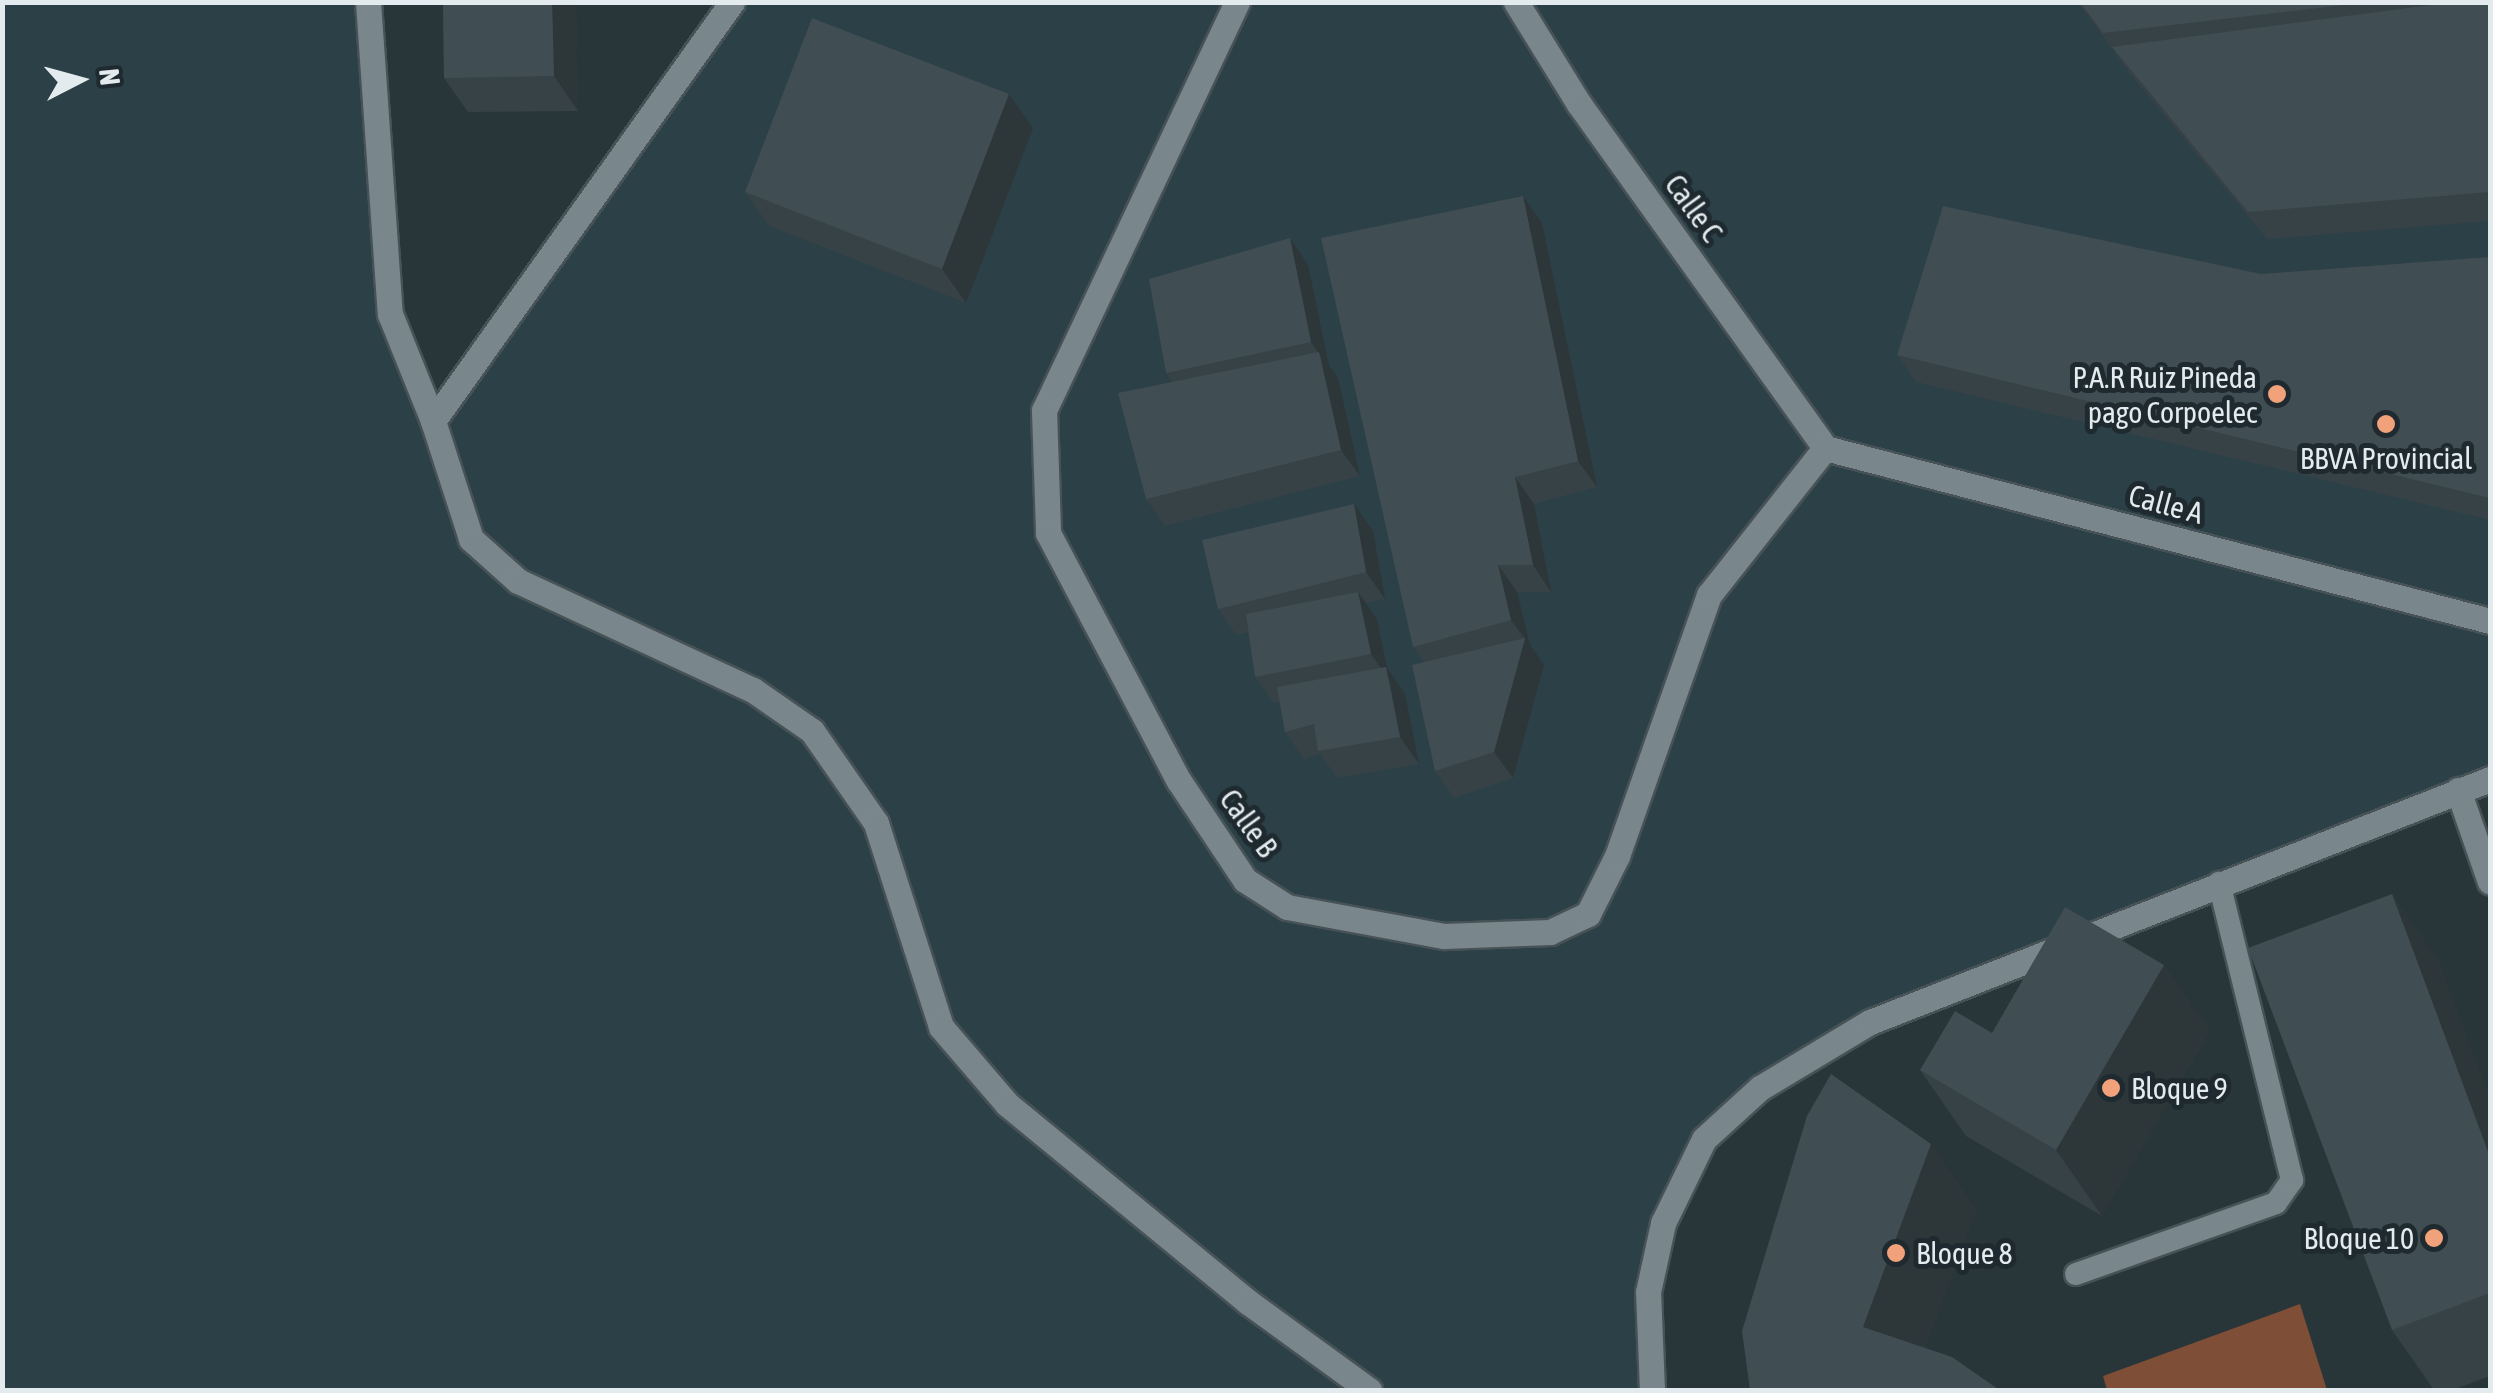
<!DOCTYPE html>
<style>
body{margin:0}
#map{position:relative;width:2493px;height:1393px;overflow:hidden;background:#283539;font-family:"Asap Condensed",sans-serif}
div>[style]{position:absolute}
[style*='--x']{left:calc(var(--x)*1px);top:calc(var(--y)*1px);width:calc(var(--w)*1px);rotate:calc(var(--a)*1deg)}
.built>*{inset:0;background:#2b4047}
.green>*{inset:0;background:#7e4e36}
.roads{filter:drop-shadow(2px 0 #475256) drop-shadow(-2px 0 #475256) drop-shadow(0 2px #475256) drop-shadow(0 -2px #475256)}
.lane>*{height:22px;margin:-11px;padding:0 11px;transform-origin:11px;border-radius:11px;background:#79878c}
.street>*{height:25px;margin:-12.5px;padding:0 12.5px;transform-origin:12.5px;border-radius:12.5px;background:#79878c}
.wall>*{inset:0;background:#374247}
.shaded-wall>*{inset:0;background:#2d3639}
.building>*{inset:0;background:#404d52}
.dots>*{width:28px;height:28px;translate:-50% -50%;box-sizing:border-box;border:5px solid #1e2a2f;border-radius:50%}
span{translate:-50% -50%;white-space:nowrap;text-align:center;line-height:1.15;-webkit-text-stroke:10px #1e2a2f;paint-order:stroke}
.street-label{font-size:30px;color:#e4ebee}
.poi-label{font-size:30px;color:#e4ebee}
.right{translate:-100% -50%;text-align:right}
.left{translate:0 -50%;text-align:left}
.frame{position:absolute;inset:0;border:5px solid #e4ebee;pointer-events:none}
.north{position:absolute;left:30px;top:30px;width:100px;height:100px;-webkit-text-stroke:8px #1e2a2f;paint-order:stroke;rotate:84deg;font-size:28px;font-weight:700;line-height:40px;text-align:center;color:#e4ebee}
.north::after{content:'';display:block;margin:auto;width:35px;height:45px;background:#e4ebee;clip-path:polygon(50% 0,100% 100%,50% 72%,0 100%)}
</style>
<div id="map">
<div class="built">
<i style="clip-path:polygon(3px 3px,368px 3px,390px 314px,433px 420px,732px 3px,2490px 3px,2490px 779px,1870px 1022px,1704px 1139px,1663px 1223px,1652px 1390px,3px 1390px)"></i>
</div>
<div class="green">
<i style="clip-path:polygon(2300px 1304px,2327px 1390px,2107px 1390px,2103px 1376px)"></i>
</div>
<div class="roads">
<div class="lane">
<i style="--x:2076;--y:1274;--w:212;--a:-19.5"></i>
<i style="--x:2276;--y:1203;--w:28;--a:-55"></i>
<i style="--x:2292;--y:1180;--w:306;--a:-103.8"></i>
</div>
<div class="street">
<i style="--x:368;--y:2;--w:313;--a:86"></i>
<i style="--x:390;--y:314;--w:115;--a:68.1"></i>
<i style="--x:433;--y:421;--w:124;--a:72.1"></i>
<i style="--x:471;--y:539;--w:63;--a:41.8"></i>
<i style="--x:518;--y:581;--w:259;--a:24.9"></i>
<i style="--x:753;--y:690;--w:72;--a:34.8"></i>
<i style="--x:812;--y:731;--w:112;--a:55.2"></i>
<i style="--x:876;--y:823;--w:214;--a:72.3"></i>
<i style="--x:941;--y:1027;--w:101;--a:49.4"></i>
<i style="--x:1007;--y:1104;--w:312;--a:39.4"></i>
<i style="--x:1248;--y:1302;--w:150;--a:36"></i>
<i style="--x:1237;--y:2;--w:451;--a:115.3"></i>
<i style="--x:1044;--y:410;--w:123;--a:88.1"></i>
<i style="--x:1048;--y:533;--w:280;--a:62.2"></i>
<i style="--x:1179;--y:781;--w:119;--a:56.3"></i>
<i style="--x:1245;--y:880;--w:50;--a:32.7"></i>
<i style="--x:1287;--y:907;--w:160;--a:10.5"></i>
<i style="--x:1444;--y:936;--w:106;--a:-2.2"></i>
<i style="--x:1550;--y:932;--w:42;--a:-25.3"></i>
<i style="--x:1588;--y:914;--w:65;--a:-63.4"></i>
<i style="--x:1617;--y:856;--w:277;--a:-70.6"></i>
<i style="--x:1709;--y:595;--w:187;--a:-51.7"></i>
<i style="--x:1516;--y:2;--w:120;--a:58.3"></i>
<i style="--x:1579;--y:104;--w:423;--a:54.4"></i>
<i style="--x:433;--y:421;--w:515;--a:-54.49"></i>
<i style="--x:1825;--y:448;--w:687;--a:14.58"></i>
<i style="--x:2458;--y:790;--w:97;--a:70.8"></i>
<i style="--x:1652;--y:1390;--w:98;--a:-92.3"></i>
<i style="--x:1648;--y:1292;--w:71;--a:-77.7"></i>
<i style="--x:1663;--y:1223;--w:93;--a:-64"></i>
<i style="--x:1704;--y:1139;--w:76;--a:-42.3"></i>
<i style="--x:1760;--y:1088;--w:128;--a:-31"></i>
<i style="--x:1870;--y:1022;--w:666;--a:-21.4"></i>
</div>
</div>
<div class="wall">
<i style="clip-path:polygon(443px 2px,576px 2px,578px 111px,468px 112px,444px 78px)"></i>
<i style="clip-path:polygon(2078px 2px,2490px 2px,2490px 221px,2267px 239px,2130px 74px)"></i>
<i style="clip-path:polygon(1033px 128px,966px 303px,769px 226px,745px 192px)"></i>
<i style="clip-path:polygon(1523px 196px,1542px 223px,1597px 487px,1534px 504px,1551px 592px,1517px 592px,1530px 645px,1544px 665px,1513px 778px,1454px 798px,1435px 771px,1424px 662px,1413px 647px)"></i>
<i style="clip-path:polygon(1290px 238px,1308px 265px,1329px 366px,1338px 378px,1360px 476px,1165px 526px,1146px 499px,1172px 382px,1166px 373px)"></i>
<i style="clip-path:polygon(2490px 257px,2490px 520px,1916px 382px,1897px 355px,2261px 274px)"></i>
<i style="clip-path:polygon(1373px 531px,1385px 599px,1366px 603px,1377px 619px,1387px 668px,1405px 694px,1419px 764px,1337px 778px,1320px 754px,1304px 759px,1285px 732px,1280px 702px,1274px 703px,1255px 677px,1248px 632px,1236px 635px,1218px 609px)"></i>
<i style="clip-path:polygon(2392px 894px,2438px 960px,2490px 1100px,2490px 1376px,2452px 1390px,2434px 1390px,2392px 1330px)"></i>
<i style="clip-path:polygon(2164px 965px,2210px 1031px,2102px 1216px,1966px 1136px,1920px 1070px,1992px 1033px)"></i>
</div>
<div class="shaded-wall">
<i style="clip-path:polygon(552px 2px,576px 2px,578px 111px,554px 76px)"></i>
<i style="clip-path:polygon(1009px 94px,1033px 128px,966px 303px,942px 269px)"></i>
<i style="clip-path:polygon(1523px 196px,1542px 223px,1597px 487px,1578px 461px)"></i>
<i style="clip-path:polygon(1290px 238px,1308px 265px,1329px 366px,1338px 378px,1360px 476px,1341px 450px,1320px 355px,1311px 342px)"></i>
<i style="clip-path:polygon(1515px 477px,1534px 504px,1551px 592px,1533px 565px)"></i>
<i style="clip-path:polygon(1354px 504px,1373px 531px,1385px 599px,1366px 572px)"></i>
<i style="clip-path:polygon(1498px 565px,1517px 592px,1530px 645px,1544px 665px,1513px 778px,1494px 752px,1525px 639px,1511px 620px)"></i>
<i style="clip-path:polygon(1358px 592px,1377px 619px,1387px 668px,1405px 694px,1419px 764px,1400px 737px,1389px 679px,1371px 654px)"></i>
<i style="clip-path:polygon(2392px 894px,2438px 960px,2490px 1100px,2490px 1157px)"></i>
<i style="clip-path:polygon(2164px 965px,2210px 1031px,2102px 1216px,2056px 1150px)"></i>
<i style="clip-path:polygon(1931px 1144px,1977px 1210px,1910px 1390px,1863px 1327px)"></i>
</div>
<div class="building">
<i style="clip-path:polygon(443px 2px,552px 2px,554px 76px,444px 78px)"></i>
<i style="clip-path:polygon(2080px 2px,2371px 2px,2103px 33px)"></i>
<i style="clip-path:polygon(2454px 2px,2490px 2px,2490px 192px,2248px 212px,2112px 47px)"></i>
<i style="clip-path:polygon(812px 18px,1009px 94px,942px 269px,745px 192px)"></i>
<i style="clip-path:polygon(1523px 196px,1578px 461px,1515px 477px,1533px 565px,1498px 565px,1511px 620px,1413px 647px,1321px 238px)"></i>
<i style="clip-path:polygon(1943px 206px,2261px 274px,2490px 257px,2490px 498px,1897px 355px)"></i>
<i style="clip-path:polygon(1290px 238px,1311px 342px,1166px 373px,1149px 279px)"></i>
<i style="clip-path:polygon(1319px 352px,1341px 450px,1146px 499px,1118px 393px)"></i>
<i style="clip-path:polygon(1354px 504px,1366px 572px,1218px 609px,1202px 540px)"></i>
<i style="clip-path:polygon(1358px 592px,1371px 654px,1255px 677px,1246px 614px)"></i>
<i style="clip-path:polygon(1525px 638px,1494px 752px,1435px 771px,1412px 665px)"></i>
<i style="clip-path:polygon(1386px 667px,1400px 737px,1318px 751px,1314px 724px,1285px 732px,1277px 687px)"></i>
<i style="clip-path:polygon(2392px 894px,2490px 1157px,2490px 1293px,2392px 1330px,2248px 948px)"></i>
<i style="clip-path:polygon(2065px 907px,2164px 965px,2056px 1150px,1920px 1070px,1955px 1011px,1992px 1033px)"></i>
<i style="clip-path:polygon(1831px 1074px,1931px 1144px,1863px 1327px,1952px 1357px,1998px 1389px,1997px 1390px,1750px 1390px,1742px 1331px,1807px 1116px)"></i>
</div>
<div class="dots">
<i style="left:2277px;top:394px;background:#f1a27b"></i>
<i style="left:2386px;top:424px;background:#f1a27b"></i>
<i style="left:2111px;top:1088px;background:#f1a27b"></i>
<i style="left:2434px;top:1238px;background:#f1a27b"></i>
<i style="left:1896px;top:1253px;background:#f1a27b"></i>
</div>
<div class="street-label">
<span style="left:1694px;top:208px;rotate:54deg">Calle C</span>
<span style="left:2166px;top:504px;rotate:15deg">Calle A</span>
<span style="left:1249px;top:823px;rotate:54deg">Calle B</span>
</div>
<div class="poi-label">
<span class="right" style="left:2257px;top:394px">P.A.R Ruiz Pineda<br>pago Corpoelec</span>
<span style="left:2386px;top:458px">BBVA Provincial</span>
<span class="left" style="left:2131px;top:1088px">Bloque 9</span>
<span class="right" style="left:2414px;top:1238px">Bloque 10</span>
<span class="left" style="left:1916px;top:1253px">Bloque 8</span>
</div>
<div class="frame"></div>
<div class="north">N</div>
</div>
